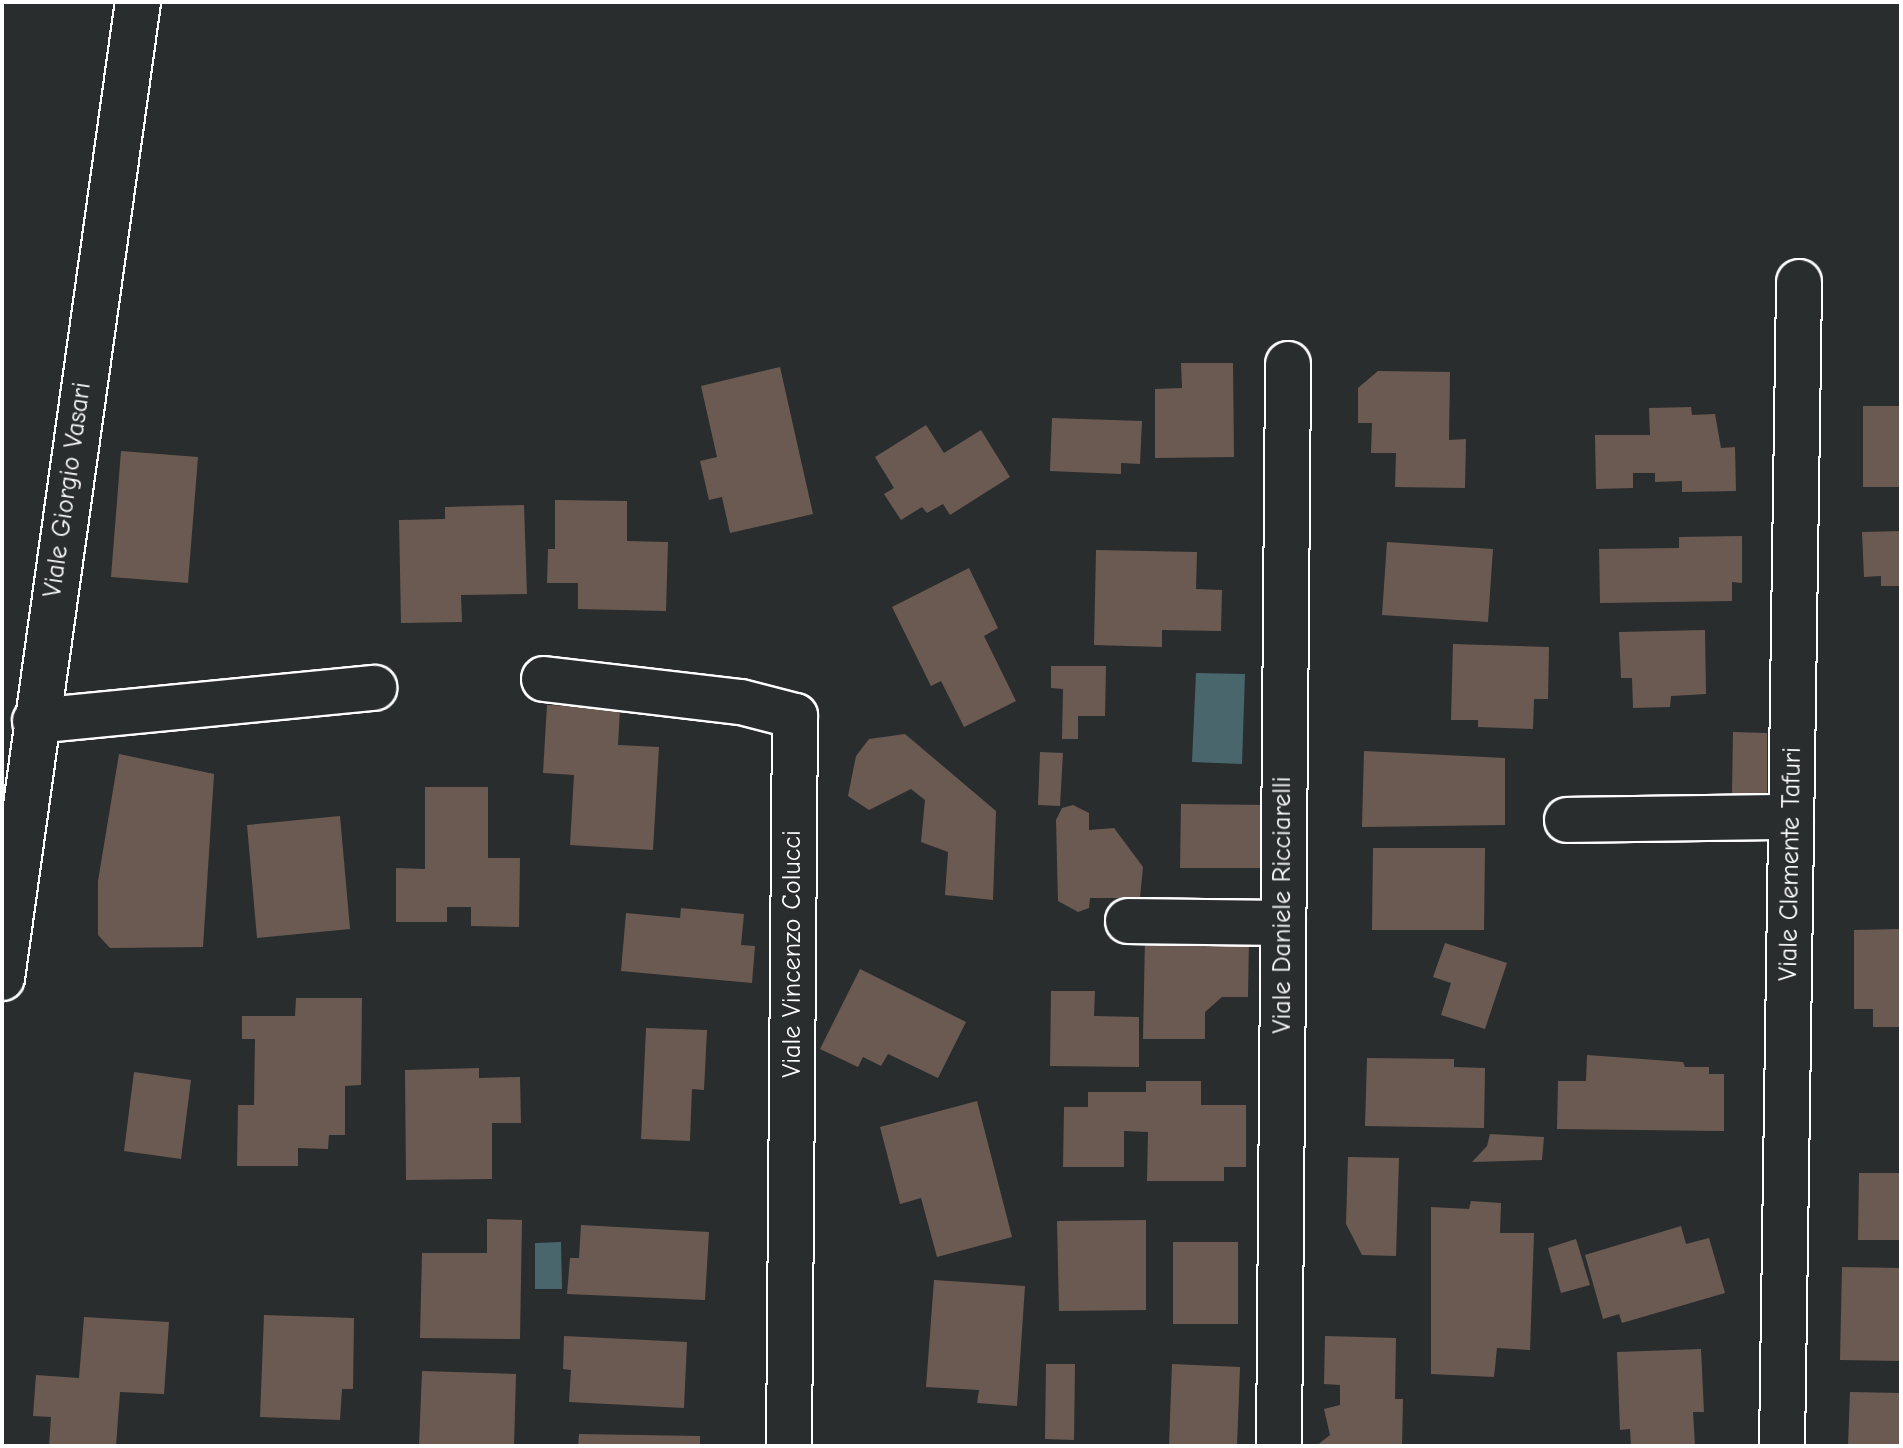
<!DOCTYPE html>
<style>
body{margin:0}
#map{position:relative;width:1903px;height:1448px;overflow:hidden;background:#2a2d2e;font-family:"Comic Neue",sans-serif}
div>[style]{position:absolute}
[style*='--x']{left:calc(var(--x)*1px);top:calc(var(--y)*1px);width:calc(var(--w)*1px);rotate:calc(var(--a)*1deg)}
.water>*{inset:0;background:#48666b}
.building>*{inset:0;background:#6b5a52}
.roads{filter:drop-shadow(2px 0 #fff) drop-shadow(-2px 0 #fff) drop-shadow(0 2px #fff) drop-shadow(0 -2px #fff)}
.minor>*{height:44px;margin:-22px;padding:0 22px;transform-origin:22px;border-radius:22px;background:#2a2d2e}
span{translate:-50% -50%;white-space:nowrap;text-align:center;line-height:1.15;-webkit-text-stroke:7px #2a2d2e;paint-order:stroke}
.street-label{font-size:26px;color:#fff}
.frame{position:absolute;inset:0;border:4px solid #fff;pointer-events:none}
</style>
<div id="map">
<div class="water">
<i style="clip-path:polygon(1196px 673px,1245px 674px,1242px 764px,1192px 762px)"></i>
<i style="clip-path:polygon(561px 1242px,562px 1289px,535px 1289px,535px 1243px)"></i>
</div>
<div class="building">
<i style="clip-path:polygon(1181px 363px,1233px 363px,1234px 457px,1155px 458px,1155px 389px,1182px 388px)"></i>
<i style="clip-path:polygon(780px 367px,813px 514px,730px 533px,722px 497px,709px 500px,700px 461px,717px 457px,701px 386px)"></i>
<i style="clip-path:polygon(1378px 371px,1450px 372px,1449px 440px,1466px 439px,1465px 488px,1395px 487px,1396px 453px,1371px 453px,1372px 423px,1358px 423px,1358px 388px)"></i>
<i style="clip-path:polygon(1863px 406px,1901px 406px,1901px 487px,1863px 487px)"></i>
<i style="clip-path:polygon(1691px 407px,1692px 415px,1715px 414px,1721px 448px,1735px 447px,1736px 491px,1682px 492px,1682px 481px,1655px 482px,1655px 473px,1633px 473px,1633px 488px,1596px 489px,1595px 435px,1650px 435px,1649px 408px)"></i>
<i style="clip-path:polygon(1052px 418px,1142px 421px,1140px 464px,1121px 463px,1121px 474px,1050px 471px)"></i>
<i style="clip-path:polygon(926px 425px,944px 453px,981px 430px,1010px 477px,950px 515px,943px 504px,927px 513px,922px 507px,901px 520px,884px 494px,894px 488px,875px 457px)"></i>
<i style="clip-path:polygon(121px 451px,198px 457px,188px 583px,111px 577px)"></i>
<i style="clip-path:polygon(555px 500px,627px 501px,627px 541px,668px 542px,666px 611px,578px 609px,578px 583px,547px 583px,548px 549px,555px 549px)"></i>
<i style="clip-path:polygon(524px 505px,527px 594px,461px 595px,462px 622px,401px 623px,399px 520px,445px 519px,445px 507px)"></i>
<i style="clip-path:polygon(1901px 531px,1901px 586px,1881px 586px,1881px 576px,1864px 577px,1862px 532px)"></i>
<i style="clip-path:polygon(1742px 536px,1742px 583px,1732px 582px,1732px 601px,1600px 603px,1599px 549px,1679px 548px,1679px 537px)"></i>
<i style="clip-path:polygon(1387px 542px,1493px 549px,1488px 622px,1382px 615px)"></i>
<i style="clip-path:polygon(1096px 550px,1197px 552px,1196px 589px,1222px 590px,1221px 631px,1162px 630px,1162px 647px,1094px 645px)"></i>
<i style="clip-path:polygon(969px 568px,998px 628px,984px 636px,1016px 701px,964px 727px,941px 681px,931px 686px,892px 607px)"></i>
<i style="clip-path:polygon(1705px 630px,1706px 694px,1671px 696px,1670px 707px,1633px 708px,1632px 678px,1621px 678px,1619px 632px)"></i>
<i style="clip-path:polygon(1453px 644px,1549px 647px,1548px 699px,1534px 699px,1533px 729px,1478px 727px,1478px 720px,1451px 720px)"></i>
<i style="clip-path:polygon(1051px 666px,1106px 666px,1105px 716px,1078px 716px,1078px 739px,1062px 739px,1063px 689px,1051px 688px)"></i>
<i style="clip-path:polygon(547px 705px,620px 708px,618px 745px,659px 747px,653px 850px,570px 845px,574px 775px,543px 773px)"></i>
<i style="clip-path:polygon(1733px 732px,1767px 733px,1767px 794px,1732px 794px)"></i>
<i style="clip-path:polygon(905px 734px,996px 811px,993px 900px,945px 895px,948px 852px,921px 842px,925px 800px,911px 789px,869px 810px,848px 796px,856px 756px,869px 739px)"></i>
<i style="clip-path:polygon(1364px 751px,1505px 758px,1505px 825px,1362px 827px)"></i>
<i style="clip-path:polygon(1040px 752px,1063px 753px,1060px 806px,1038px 805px)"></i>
<i style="clip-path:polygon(119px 754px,214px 774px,203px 947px,110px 948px,98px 935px,98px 881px)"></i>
<i style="clip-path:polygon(425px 787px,488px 787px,488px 858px,520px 858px,519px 927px,471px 926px,471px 907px,447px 907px,447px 922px,396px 922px,396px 868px,425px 869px)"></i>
<i style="clip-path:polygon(1181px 804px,1269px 805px,1269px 868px,1180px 868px)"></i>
<i style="clip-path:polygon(1073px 805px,1089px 813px,1089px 830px,1114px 828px,1143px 867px,1140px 898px,1090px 898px,1089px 908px,1078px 912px,1058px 901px,1056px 820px,1062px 808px)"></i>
<i style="clip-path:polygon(340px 816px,350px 929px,257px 938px,247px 825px)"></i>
<i style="clip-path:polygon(1373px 848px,1485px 848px,1484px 930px,1372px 930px)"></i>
<i style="clip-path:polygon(681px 908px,744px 914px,741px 945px,755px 946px,752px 983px,621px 971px,626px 913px,680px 918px)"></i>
<i style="clip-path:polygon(1901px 929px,1901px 1027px,1873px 1027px,1873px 1009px,1854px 1009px,1854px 930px)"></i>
<i style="clip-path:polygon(1145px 938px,1249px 938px,1248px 997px,1222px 997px,1205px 1012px,1205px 1039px,1143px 1039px)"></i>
<i style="clip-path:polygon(1445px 943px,1507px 963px,1485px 1029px,1441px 1015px,1451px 983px,1433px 977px)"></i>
<i style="clip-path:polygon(860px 969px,966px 1022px,938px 1078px,888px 1054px,881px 1066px,863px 1057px,858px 1067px,820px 1049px)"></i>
<i style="clip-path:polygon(1051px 991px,1095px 991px,1094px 1016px,1139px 1017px,1139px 1067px,1050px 1066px)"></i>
<i style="clip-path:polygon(296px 998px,362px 998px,361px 1085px,345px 1086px,345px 1135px,329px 1135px,328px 1149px,298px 1148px,298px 1166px,237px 1166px,238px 1105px,254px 1105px,255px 1039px,242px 1039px,242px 1016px,295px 1016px)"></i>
<i style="clip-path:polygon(646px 1028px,707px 1030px,704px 1090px,692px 1089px,690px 1141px,641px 1139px)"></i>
<i style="clip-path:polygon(1587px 1055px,1683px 1062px,1685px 1067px,1709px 1067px,1709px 1074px,1724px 1074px,1724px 1131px,1557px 1129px,1558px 1081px,1586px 1081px)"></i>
<i style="clip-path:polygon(1367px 1058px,1454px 1059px,1454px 1067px,1485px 1068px,1484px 1128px,1365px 1126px)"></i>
<i style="clip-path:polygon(479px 1068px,479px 1078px,520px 1077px,521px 1123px,492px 1123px,492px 1179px,406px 1180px,405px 1070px)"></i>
<i style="clip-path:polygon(134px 1072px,191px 1080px,181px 1159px,124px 1151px)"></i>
<i style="clip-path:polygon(1146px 1081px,1201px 1081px,1201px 1105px,1246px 1105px,1246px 1167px,1224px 1167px,1224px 1181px,1147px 1181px,1148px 1132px,1124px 1131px,1124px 1167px,1063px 1167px,1064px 1107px,1088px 1107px,1088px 1092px,1146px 1092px)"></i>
<i style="clip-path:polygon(977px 1101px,1012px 1237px,937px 1257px,921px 1198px,900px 1204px,880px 1127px)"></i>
<i style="clip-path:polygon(1490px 1134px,1544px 1137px,1542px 1160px,1472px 1162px,1487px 1146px)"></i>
<i style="clip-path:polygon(1348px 1157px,1399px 1158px,1396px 1256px,1362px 1255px,1346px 1224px)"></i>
<i style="clip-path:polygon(1859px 1173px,1901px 1173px,1901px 1240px,1858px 1240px)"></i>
<i style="clip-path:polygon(1471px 1201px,1501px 1203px,1500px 1233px,1534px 1233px,1530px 1350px,1497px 1348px,1494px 1377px,1431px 1374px,1431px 1207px,1469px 1209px)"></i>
<i style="clip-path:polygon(487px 1219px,522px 1220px,520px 1339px,420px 1338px,422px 1253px,487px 1253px)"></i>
<i style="clip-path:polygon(1146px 1220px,1146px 1310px,1059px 1311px,1057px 1221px)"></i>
<i style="clip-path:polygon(581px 1225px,709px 1232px,705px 1300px,567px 1294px,570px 1258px,579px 1258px)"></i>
<i style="clip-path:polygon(1681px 1226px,1686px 1244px,1709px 1238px,1725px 1293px,1622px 1323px,1619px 1314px,1603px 1319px,1585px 1255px)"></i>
<i style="clip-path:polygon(1576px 1239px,1590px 1285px,1561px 1293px,1548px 1248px)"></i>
<i style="clip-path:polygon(1173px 1242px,1238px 1242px,1238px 1324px,1173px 1324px)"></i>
<i style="clip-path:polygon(1842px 1267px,1901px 1268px,1901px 1361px,1840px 1360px)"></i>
<i style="clip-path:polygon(934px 1280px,1025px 1286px,1017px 1406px,977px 1403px,979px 1390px,926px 1387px)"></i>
<i style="clip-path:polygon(264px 1315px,354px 1318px,353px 1389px,342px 1389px,340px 1420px,260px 1417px)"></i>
<i style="clip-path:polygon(84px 1317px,169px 1322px,164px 1394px,120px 1392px,116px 1446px,49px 1446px,51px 1417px,33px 1416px,36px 1375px,79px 1378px)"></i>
<i style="clip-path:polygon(564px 1336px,687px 1342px,684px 1408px,569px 1402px,571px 1370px,563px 1369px)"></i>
<i style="clip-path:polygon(1325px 1336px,1396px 1338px,1395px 1399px,1403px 1399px,1402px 1446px,1316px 1446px,1330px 1435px,1324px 1409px,1340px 1405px,1340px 1385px,1324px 1384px)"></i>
<i style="clip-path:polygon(1701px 1349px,1704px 1412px,1693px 1412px,1695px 1446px,1631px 1446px,1630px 1429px,1620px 1430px,1617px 1352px)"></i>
<i style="clip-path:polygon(1046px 1364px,1075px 1364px,1074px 1440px,1045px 1439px)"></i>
<i style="clip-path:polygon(1172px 1364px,1240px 1367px,1237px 1446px,1169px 1446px)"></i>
<i style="clip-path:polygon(422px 1371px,516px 1374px,514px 1446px,419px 1446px)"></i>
<i style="clip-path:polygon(1850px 1392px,1901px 1393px,1901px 1446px,1848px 1446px)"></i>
<i style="clip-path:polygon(579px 1434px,700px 1436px,700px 1446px,578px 1446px)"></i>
</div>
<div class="roads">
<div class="minor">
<i style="--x:544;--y:679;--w:198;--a:6.7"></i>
<i style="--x:741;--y:702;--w:56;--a:14.5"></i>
<i style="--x:795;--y:716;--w:730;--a:90.47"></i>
<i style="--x:35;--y:721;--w:341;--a:-5.6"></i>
<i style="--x:1567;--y:820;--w:224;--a:-0.8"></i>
<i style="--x:1128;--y:921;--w:155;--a:0.7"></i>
<i style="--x:2;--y:978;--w:985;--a:-82.07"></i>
<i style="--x:1279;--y:1446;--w:1082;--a:-89.52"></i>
<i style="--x:1782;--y:1446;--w:1164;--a:-89.16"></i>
</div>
</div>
<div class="street-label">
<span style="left:68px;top:490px;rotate:-82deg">Viale Giorgio Vasari</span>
<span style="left:1791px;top:864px;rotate:-89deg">Viale Clemente Tafuri</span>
<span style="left:1283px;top:905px;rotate:-90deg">Viale Daniele Ricciarelli</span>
<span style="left:793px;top:954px;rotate:-90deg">Viale Vincenzo Colucci</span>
</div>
<div class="frame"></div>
</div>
